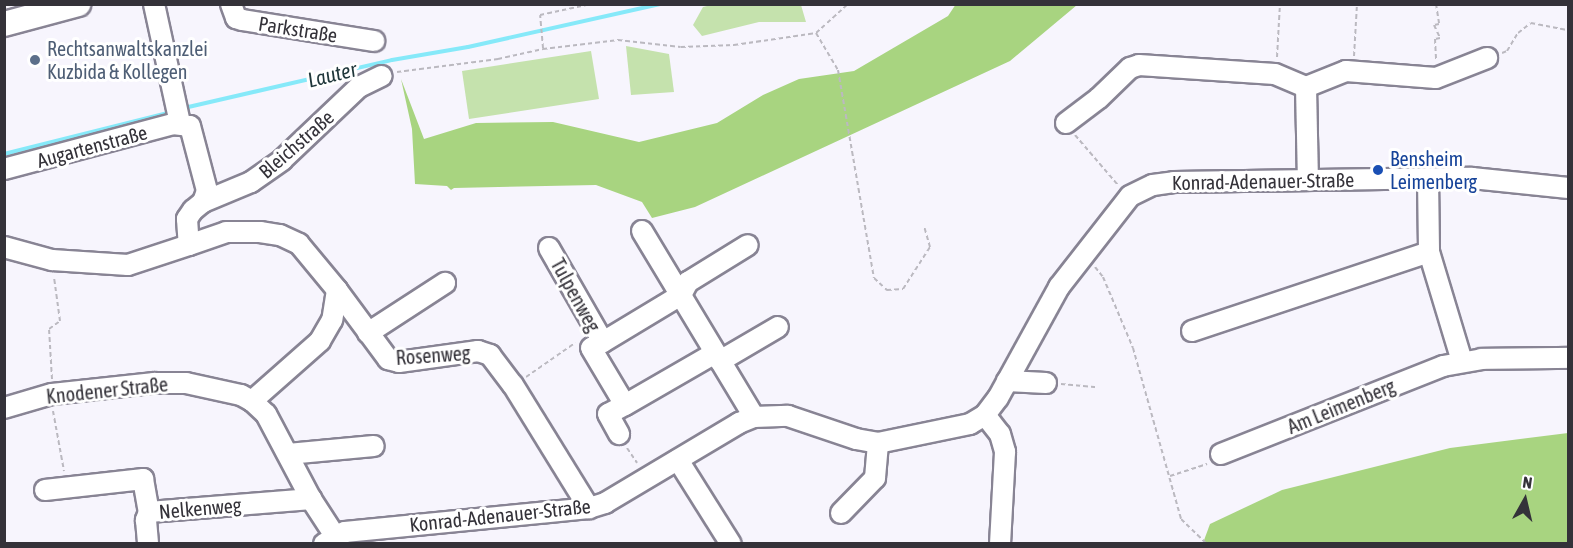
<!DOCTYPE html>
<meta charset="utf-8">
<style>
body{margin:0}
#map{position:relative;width:1573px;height:548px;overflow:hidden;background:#f7f5fd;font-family:"Asap Condensed",sans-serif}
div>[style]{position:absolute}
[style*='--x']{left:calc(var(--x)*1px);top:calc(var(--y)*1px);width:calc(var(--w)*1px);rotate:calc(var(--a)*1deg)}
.green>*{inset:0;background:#c5e2ad}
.forest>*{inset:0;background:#a8d480}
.stream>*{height:4px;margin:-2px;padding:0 2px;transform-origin:2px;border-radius:2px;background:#86e9f9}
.path>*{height:2px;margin-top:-1px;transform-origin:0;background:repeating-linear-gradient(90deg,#bbb9c0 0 4.5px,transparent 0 7.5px)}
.roads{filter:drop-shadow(2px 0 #888494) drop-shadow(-2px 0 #888494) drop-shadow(0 2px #888494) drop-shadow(0 -2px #888494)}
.minor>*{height:20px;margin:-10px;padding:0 10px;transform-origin:10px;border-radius:10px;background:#fff}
.major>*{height:24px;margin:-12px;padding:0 12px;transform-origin:12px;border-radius:12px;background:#fff}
.dots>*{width:16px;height:16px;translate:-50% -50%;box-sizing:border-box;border:3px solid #fff;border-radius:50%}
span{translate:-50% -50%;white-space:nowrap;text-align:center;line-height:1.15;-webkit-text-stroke:6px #fff;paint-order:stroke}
.street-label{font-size:20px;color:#343239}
.service-label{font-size:20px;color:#4e5e75}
.left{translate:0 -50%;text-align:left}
.transit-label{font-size:20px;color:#164399}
.water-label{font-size:21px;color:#1f363a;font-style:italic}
.frame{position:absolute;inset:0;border:6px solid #343239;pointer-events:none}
.north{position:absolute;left:1495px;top:470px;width:60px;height:60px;-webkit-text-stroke:4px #fff;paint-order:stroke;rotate:8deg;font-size:16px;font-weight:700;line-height:24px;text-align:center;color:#343239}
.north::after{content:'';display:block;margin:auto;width:21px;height:27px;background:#343239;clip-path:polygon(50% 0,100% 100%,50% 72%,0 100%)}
</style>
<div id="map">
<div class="green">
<i style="clip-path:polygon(715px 4px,801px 5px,806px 22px,759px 22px,702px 36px,693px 25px,703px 7px)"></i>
<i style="clip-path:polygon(626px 46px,669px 54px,674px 92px,631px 95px)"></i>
<i style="clip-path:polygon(591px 51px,599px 99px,469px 119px,462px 71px)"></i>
</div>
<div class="forest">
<i style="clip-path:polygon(956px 4px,1077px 5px,1010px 61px,695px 207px,652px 218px,642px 202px,596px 185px,454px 188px,451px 190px,447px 186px,415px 184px,412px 129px,401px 79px,424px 139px,476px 123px,553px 122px,639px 142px,717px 123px,763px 95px,799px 79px,854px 71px,948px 16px)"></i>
<i style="clip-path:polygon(1568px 433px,1568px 543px,1203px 543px,1210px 524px,1282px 490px,1450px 448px)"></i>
</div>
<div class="stream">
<i style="--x:184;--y:108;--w:213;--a:-13"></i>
<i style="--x:392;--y:60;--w:77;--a:-9.7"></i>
<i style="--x:468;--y:47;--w:198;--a:-12.6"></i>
<i style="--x:4;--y:154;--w:172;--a:-14.1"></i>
</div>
<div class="path">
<i style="--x:1436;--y:4;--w:20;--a:81"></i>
<i style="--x:1439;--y:24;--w:5;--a:169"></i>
<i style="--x:1434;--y:25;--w:14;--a:65"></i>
<i style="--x:1440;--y:38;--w:5;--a:169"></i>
<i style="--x:1435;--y:39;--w:21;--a:87"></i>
<i style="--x:816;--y:33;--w:43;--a:59.3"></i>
<i style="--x:838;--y:70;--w:211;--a:80.2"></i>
<i style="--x:874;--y:278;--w:18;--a:43"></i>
<i style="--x:887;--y:290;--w:16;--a:-4"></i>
<i style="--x:903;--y:289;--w:50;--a:-57.3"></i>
<i style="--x:930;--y:247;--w:22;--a:-106"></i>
<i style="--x:543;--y:48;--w:33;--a:-95"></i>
<i style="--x:540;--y:15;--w:52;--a:-12.2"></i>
<i style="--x:1502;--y:53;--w:5;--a:-22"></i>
<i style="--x:1507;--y:51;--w:21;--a:-59"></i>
<i style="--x:1518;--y:33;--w:16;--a:-38"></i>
<i style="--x:1531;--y:23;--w:38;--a:11"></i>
<i style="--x:1354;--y:56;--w:52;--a:-86.7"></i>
<i style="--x:1277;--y:57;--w:53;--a:-86.8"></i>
<i style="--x:397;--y:72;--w:102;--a:-7.3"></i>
<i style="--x:498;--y:59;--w:46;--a:-12.5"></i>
<i style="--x:543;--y:49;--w:76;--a:-6.8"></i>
<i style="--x:618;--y:40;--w:63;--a:6.3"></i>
<i style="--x:681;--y:47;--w:53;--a:-2.2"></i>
<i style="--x:734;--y:45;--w:83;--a:-8.3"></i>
<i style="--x:816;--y:33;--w:43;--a:-42.2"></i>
<i style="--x:1075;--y:135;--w:66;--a:49.3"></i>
<i style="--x:1095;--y:267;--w:13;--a:51"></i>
<i style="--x:1103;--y:277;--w:77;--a:67.1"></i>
<i style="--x:1133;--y:348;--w:178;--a:74.3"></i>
<i style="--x:1181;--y:519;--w:36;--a:44"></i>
<i style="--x:526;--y:377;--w:60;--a:-34.8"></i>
<i style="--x:52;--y:379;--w:50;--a:-93.4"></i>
<i style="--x:49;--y:329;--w:14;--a:-36"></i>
<i style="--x:60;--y:321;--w:44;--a:-97.8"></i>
<i style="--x:1061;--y:384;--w:36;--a:5"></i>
<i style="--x:53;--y:411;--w:61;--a:79.6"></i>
<i style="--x:627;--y:448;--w:18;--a:56"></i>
<i style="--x:1170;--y:476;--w:39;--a:-18"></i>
</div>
<div class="roads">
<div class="minor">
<i style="--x:154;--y:4;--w:122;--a:77.7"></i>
<i style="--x:231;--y:4;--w:15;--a:70"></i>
<i style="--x:236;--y:18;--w:6;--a:18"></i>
<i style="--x:242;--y:20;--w:134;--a:9"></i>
<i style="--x:1306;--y:87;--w:93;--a:88.8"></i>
<i style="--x:1066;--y:123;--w:41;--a:-37.1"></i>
<i style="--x:1099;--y:98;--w:43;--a:-44.1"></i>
<i style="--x:1130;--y:68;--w:9;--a:-18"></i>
<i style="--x:1139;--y:65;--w:136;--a:3.8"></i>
<i style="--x:1275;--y:74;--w:34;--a:23"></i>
<i style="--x:1306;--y:87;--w:43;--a:-21.8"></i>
<i style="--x:1346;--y:71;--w:90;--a:4.4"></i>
<i style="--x:1436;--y:78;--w:55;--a:-21.4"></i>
<i style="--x:4;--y:169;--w:175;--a:-14.9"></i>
<i style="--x:173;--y:124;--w:17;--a:7"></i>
<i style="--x:190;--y:126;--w:67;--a:75.3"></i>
<i style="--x:207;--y:191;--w:12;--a:110"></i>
<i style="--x:203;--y:202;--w:13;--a:141"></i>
<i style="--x:193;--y:210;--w:11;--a:124"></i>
<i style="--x:187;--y:219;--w:26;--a:86"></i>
<i style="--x:189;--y:245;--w:39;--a:-19"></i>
<i style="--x:226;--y:232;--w:34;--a:0"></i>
<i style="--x:260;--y:232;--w:20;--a:9"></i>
<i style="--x:280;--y:235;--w:21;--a:25"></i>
<i style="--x:299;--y:244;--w:60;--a:50.4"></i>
<i style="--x:337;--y:290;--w:30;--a:99"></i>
<i style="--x:332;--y:320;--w:24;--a:120"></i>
<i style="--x:320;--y:341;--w:91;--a:138.6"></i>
<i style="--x:1428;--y:178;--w:74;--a:89.2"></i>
<i style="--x:1429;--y:252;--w:114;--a:73.2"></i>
<i style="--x:203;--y:202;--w:52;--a:-22.6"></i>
<i style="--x:251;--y:182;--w:38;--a:-35"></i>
<i style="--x:282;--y:160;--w:106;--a:-43.5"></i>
<i style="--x:359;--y:87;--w:25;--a:-26"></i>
<i style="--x:642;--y:231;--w:217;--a:58.9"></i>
<i style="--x:4;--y:247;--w:50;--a:15.2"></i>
<i style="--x:52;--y:260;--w:76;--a:3.8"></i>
<i style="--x:128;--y:265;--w:64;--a:-18.2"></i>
<i style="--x:549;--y:248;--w:108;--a:60.1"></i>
<i style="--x:603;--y:342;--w:13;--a:153"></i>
<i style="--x:591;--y:348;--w:66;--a:59.2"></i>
<i style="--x:625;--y:405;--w:19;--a:152"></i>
<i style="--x:608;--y:414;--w:23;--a:61"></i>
<i style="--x:337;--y:290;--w:86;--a:53.5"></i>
<i style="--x:388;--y:359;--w:11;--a:15"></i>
<i style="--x:399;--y:362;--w:80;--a:-7.9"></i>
<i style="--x:478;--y:351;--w:13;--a:18"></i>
<i style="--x:490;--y:355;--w:38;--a:53"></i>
<i style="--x:513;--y:385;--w:145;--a:58.3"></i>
<i style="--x:681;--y:295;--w:15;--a:-62"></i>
<i style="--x:688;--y:282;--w:70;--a:-31.7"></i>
<i style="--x:1192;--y:331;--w:250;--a:-18.4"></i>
<i style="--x:368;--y:333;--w:92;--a:-33"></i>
<i style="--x:603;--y:342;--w:91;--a:-31.1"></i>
<i style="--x:720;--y:361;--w:67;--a:-30.4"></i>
<i style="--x:1007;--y:381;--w:39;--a:3"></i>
<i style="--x:625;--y:405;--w:104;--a:-30"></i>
<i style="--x:4;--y:408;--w:50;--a:-16.3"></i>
<i style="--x:52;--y:394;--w:103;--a:-6.2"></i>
<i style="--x:154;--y:383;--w:32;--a:0"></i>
<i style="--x:186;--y:383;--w:56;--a:12.3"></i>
<i style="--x:241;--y:395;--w:13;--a:29"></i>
<i style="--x:252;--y:401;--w:19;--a:43"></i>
<i style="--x:266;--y:414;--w:96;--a:62.1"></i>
<i style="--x:311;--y:499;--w:44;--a:57"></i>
<i style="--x:985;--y:415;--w:24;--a:52"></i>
<i style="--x:1000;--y:434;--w:19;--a:74"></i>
<i style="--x:1005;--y:452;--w:92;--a:93.1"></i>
<i style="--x:288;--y:454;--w:86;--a:-5.3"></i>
<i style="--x:1221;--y:454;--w:239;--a:-21.6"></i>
<i style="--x:1443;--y:366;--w:39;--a:-10"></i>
<i style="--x:1481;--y:359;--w:87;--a:-0.7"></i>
<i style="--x:678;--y:460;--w:99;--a:57.8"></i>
<i style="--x:45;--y:490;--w:99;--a:-6.4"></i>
<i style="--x:143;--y:479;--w:34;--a:80"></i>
<i style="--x:149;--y:512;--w:9;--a:111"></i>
<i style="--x:146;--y:520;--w:24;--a:85"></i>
<i style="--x:149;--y:512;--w:163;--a:-4.6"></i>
<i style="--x:841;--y:513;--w:49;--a:-45.8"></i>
<i style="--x:875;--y:478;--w:35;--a:-85"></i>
<i style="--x:324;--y:544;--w:24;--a:-30"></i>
<i style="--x:345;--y:532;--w:245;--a:-5.6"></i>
<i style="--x:589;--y:508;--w:17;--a:-17"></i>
<i style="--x:605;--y:503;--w:156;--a:-30.8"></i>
<i style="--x:739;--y:423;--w:16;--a:-22"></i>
<i style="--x:754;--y:417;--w:34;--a:-2"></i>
<i style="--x:788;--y:416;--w:72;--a:18.7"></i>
<i style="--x:856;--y:439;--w:22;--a:10"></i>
<i style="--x:878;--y:443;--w:94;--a:-11.7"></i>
<i style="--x:970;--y:424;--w:17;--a:-31"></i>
<i style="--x:985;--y:415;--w:21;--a:-53"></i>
<i style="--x:998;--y:398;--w:127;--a:-61.2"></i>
<i style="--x:1059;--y:287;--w:115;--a:-52"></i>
<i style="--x:1130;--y:196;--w:25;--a:-26"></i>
<i style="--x:1153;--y:185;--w:21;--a:-8"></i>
<i style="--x:1174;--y:182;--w:298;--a:-0.8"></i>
<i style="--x:1472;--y:178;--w:97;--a:5.9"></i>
</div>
<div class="major">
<i style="--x:4;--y:24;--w:77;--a:-15.1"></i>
</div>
</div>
<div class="dots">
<i style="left:35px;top:60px;background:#5c6f8a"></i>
<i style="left:1378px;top:170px;background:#1a4fb4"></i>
</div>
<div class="street-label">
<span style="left:298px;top:29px;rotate:9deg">Parkstraße</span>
<span style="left:296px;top:144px;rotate:-41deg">Bleichstraße</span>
<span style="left:92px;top:146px;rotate:-15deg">Augartenstraße</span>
<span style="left:1263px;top:181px;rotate:-1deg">Konrad-Adenauer-Straße</span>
<span style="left:576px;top:295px;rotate:61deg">Tulpenweg</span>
<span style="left:433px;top:355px;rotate:-4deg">Rosenweg</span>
<span style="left:107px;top:390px;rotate:-6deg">Knodener Straße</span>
<span style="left:1341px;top:406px;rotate:-22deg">Am Leimenberg</span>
<span style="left:200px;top:508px;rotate:-5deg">Nelkenweg</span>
<span style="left:500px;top:515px;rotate:-6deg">Konrad-Adenauer-Straße</span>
</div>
<div class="service-label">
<span class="left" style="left:47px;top:60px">Rechtsanwaltskanzlei<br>Kuzbida &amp; Kollegen</span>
</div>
<div class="transit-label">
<span class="left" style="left:1390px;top:170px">Bensheim<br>Leimenberg</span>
</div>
<div class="water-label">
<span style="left:332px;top:74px;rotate:-14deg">Lauter</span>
</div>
<div class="frame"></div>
<div class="north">N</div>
</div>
